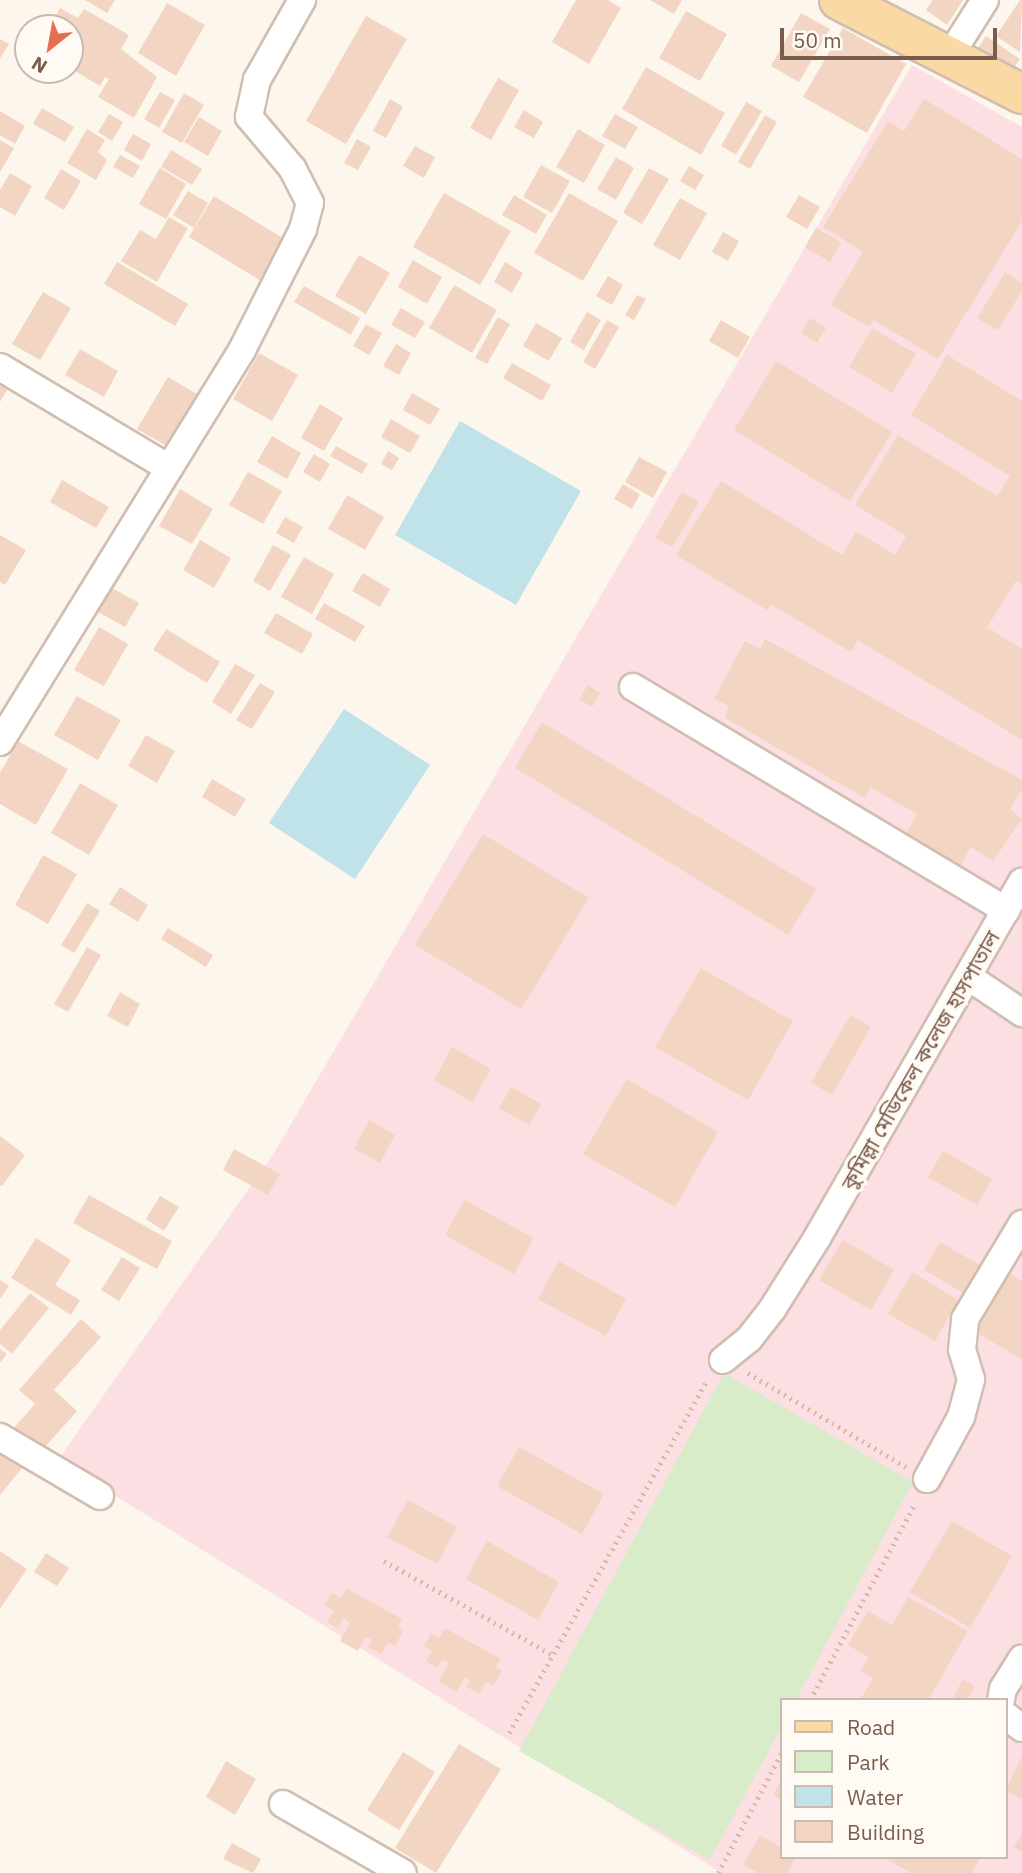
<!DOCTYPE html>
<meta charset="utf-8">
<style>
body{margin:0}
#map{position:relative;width:1022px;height:1873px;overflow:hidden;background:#fdf6ec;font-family:"IBM Plex Sans","Noto Sans Bengali",sans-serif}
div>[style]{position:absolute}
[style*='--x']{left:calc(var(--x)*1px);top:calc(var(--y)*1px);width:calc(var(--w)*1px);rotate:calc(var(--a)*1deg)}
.medical>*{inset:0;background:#fbdfe3}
.green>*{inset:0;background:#d8ecc9}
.water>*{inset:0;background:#bfe3e8}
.building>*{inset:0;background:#f3d5c3}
.path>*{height:4.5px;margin-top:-2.25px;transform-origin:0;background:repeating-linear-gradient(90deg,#d9b8a5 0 2px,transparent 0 7px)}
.roads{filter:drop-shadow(2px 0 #d1beb0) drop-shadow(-2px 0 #d1beb0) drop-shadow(0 2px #d1beb0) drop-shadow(0 -2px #d1beb0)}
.street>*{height:26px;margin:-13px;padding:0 13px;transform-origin:13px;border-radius:13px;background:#fff}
.primary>*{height:38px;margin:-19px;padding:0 19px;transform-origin:19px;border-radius:19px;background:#fbd9a5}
span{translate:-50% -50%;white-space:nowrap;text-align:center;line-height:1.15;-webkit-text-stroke:7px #fffaf3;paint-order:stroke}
.street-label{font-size:21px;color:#7a5c4d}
.legend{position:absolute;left:780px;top:1698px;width:228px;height:161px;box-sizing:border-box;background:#fffaf3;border:2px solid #cabbb1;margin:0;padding:9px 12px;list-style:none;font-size:21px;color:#7a5c4d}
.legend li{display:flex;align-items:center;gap:14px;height:35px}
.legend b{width:35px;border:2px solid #cabbb1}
.north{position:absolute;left:14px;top:14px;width:70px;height:70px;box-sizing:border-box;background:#fffaf3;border:2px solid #cabbb1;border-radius:50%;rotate:211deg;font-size:19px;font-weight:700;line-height:28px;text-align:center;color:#7a5c4d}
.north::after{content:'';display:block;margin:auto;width:24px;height:32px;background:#e76f51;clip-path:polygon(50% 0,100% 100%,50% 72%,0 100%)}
.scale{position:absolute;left:780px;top:28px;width:217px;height:32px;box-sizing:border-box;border:4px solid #7a5c4d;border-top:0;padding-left:9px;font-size:21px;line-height:24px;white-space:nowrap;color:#7a5c4d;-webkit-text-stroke:5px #fffaf3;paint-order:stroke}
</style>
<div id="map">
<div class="medical">
<i style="clip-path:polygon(evenodd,912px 65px,1022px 127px,1022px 1873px,722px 1873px,58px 1460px,274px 1153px,912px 65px,782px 1700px,1006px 1700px,1006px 1857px,782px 1857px,782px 1700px)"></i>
</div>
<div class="green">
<i style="clip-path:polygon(724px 1373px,913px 1482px,796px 1700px,782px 1700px,782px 1726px,710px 1860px,519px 1751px)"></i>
</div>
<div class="water">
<i style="clip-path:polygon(460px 421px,581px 491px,516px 605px,395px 535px)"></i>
<i style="clip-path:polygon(344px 709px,430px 765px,355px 879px,269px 823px)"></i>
</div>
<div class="building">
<i style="clip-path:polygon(85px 0,115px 0,107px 13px)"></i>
<i style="clip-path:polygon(576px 0,608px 0,621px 8px,589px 64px,552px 42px)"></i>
<i style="clip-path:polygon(650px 0,682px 0,674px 14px)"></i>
<i style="clip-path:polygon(933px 0,963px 0,947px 25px,926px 10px)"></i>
<i style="clip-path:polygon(1020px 0,1022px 0,1020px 52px,996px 36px)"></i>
<i style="clip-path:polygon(167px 3px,205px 25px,176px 76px,138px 53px)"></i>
<i style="clip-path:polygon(60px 8px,78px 18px,84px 9px,129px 35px,121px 49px,157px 77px,134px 118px,98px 97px,109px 79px,105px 77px,100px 86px,70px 68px,70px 28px,48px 28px)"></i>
<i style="clip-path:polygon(686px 11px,727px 34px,700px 81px,659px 58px)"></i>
<i style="clip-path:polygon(801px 13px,830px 29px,799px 82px,771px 66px)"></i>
<i style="clip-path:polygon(366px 16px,407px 39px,346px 144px,306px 121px)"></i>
<i style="clip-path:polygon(843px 28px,906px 64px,867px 133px,803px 97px)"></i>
<i style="clip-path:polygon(986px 36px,1020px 59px,1008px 76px,975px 53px)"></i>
<i style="clip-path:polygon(0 39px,9px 44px,0 59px)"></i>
<i style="clip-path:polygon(646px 67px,725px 113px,701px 155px,622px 109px)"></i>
<i style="clip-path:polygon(498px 78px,519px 90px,491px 140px,470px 128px)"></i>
<i style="clip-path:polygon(160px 92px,175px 100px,159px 128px,144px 119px)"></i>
<i style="clip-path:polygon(184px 93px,204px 105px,182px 143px,162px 132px)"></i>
<i style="clip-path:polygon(390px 99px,403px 107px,386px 138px,373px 131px)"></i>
<i style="clip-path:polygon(924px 99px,1022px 159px,1022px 221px,938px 359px,874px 320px,869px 327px,831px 305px,863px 252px,823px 227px,888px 121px,904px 131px)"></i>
<i style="clip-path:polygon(746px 102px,762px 111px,736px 155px,721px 146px)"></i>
<i style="clip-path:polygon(42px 108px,74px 127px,65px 142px,33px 124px)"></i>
<i style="clip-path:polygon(524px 110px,543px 122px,534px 138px,514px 127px)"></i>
<i style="clip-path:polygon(0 111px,25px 126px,15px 144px,0 135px)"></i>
<i style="clip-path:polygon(109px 114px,123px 122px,112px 141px,98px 132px)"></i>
<i style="clip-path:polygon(615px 114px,638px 127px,625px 149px,602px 136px)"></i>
<i style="clip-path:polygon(765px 115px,777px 122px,750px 169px,738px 162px)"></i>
<i style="clip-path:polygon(199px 117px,222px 131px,208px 156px,184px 142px)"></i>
<i style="clip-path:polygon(87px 129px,105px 140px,98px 152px,107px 160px,96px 180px,67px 163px)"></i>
<i style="clip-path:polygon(578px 129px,605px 145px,584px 183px,556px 167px)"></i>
<i style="clip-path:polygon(133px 134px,151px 144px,142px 161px,124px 150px)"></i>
<i style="clip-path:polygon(357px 139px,371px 147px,358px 170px,344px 163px)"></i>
<i style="clip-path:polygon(0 140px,14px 148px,0 172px)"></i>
<i style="clip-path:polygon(415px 146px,435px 157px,424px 178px,403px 166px)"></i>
<i style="clip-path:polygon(171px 150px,202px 169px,192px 185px,161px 167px)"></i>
<i style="clip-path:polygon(120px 155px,140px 166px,133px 178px,113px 167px)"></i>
<i style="clip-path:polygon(616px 157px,634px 168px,616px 200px,597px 189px)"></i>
<i style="clip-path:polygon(541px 165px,570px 181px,552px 213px,523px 197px)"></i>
<i style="clip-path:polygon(689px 166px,704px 175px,695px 190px,680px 181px)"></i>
<i style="clip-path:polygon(160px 168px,186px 184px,166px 219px,139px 204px)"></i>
<i style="clip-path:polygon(649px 168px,669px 179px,642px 224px,623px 213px)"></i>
<i style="clip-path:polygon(61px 169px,81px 181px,64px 210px,44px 198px)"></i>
<i style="clip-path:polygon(10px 173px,32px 186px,15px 216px,0 207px,0 190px)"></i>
<i style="clip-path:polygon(188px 191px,208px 203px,194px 228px,173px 215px)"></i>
<i style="clip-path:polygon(444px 193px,511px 231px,480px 285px,413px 247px)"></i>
<i style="clip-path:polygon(569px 193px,618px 221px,583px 281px,534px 253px)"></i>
<i style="clip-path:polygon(514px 195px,547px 215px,536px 234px,502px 215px)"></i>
<i style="clip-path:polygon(799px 195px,820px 207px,807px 229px,786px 217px)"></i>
<i style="clip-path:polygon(214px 196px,286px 240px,261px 281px,189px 237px)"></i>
<i style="clip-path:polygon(680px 198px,707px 213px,680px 260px,653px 245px)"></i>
<i style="clip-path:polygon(169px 217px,188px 228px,157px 282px,121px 261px,140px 230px,156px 239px)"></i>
<i style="clip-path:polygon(816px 228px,841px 242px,830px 262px,805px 247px)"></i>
<i style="clip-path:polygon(723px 232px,739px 241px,728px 261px,712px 252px)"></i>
<i style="clip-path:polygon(359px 255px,390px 273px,366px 314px,335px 296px)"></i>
<i style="clip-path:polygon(413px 260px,442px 277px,427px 304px,398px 287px)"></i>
<i style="clip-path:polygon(117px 262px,188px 304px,175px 326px,104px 284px)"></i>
<i style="clip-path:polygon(505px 262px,523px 273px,512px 293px,494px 282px)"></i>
<i style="clip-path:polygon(1005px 272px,1022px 283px,1022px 291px,998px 330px,977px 318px)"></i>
<i style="clip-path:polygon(608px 276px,623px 285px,612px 305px,596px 296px)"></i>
<i style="clip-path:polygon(454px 285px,497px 310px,472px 353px,429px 328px)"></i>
<i style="clip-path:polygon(304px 286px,360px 318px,351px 335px,294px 302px)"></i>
<i style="clip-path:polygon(43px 292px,71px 308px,40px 360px,12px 344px)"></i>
<i style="clip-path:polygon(637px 295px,646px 299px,634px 320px,625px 315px)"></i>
<i style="clip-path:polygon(401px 308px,425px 322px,415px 338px,391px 325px)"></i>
<i style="clip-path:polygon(587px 312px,601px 320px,584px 350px,570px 342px)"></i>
<i style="clip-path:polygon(498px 317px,510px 324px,487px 364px,475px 358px)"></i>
<i style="clip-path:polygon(810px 318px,826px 328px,817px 343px,801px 333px)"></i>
<i style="clip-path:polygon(607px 320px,619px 327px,595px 369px,583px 362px)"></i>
<i style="clip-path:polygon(721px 320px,750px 337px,738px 358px,709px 341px)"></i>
<i style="clip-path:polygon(536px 323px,562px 338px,549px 361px,523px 346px)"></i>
<i style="clip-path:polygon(366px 324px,382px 333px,369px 355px,353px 346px)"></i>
<i style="clip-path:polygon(872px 328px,916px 354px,892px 393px,849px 367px)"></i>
<i style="clip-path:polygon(396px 344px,411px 353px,399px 375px,383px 366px)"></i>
<i style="clip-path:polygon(80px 349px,118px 371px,104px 397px,65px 375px)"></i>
<i style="clip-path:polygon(259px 353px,298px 375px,272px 421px,233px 399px)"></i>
<i style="clip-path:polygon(947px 355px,1022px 401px,1022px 584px,1016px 581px,987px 627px,1022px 649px,1022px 740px,858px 640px,851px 652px,771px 604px,767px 610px,676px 555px,721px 481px,842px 555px,856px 531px,895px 555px,906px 536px,855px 505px,898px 435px,997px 496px,1010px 476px,911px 415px)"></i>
<i style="clip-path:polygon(776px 361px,892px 432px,850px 501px,734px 430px)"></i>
<i style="clip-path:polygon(512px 363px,551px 385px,542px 401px,503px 378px)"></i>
<i style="clip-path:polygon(168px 377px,202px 397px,172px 449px,137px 429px)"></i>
<i style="clip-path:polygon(0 379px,10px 385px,0 402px)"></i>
<i style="clip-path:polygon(412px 393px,440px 409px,430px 425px,403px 410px)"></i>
<i style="clip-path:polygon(320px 404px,343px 418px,324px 451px,301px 438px)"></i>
<i style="clip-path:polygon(391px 419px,420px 436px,410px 453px,381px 437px)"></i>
<i style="clip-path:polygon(272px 436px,301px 453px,287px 479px,257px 462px)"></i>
<i style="clip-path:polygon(336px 446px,368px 464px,362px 474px,330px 456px)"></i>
<i style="clip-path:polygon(388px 451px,399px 458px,392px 470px,381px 464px)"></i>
<i style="clip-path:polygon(314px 454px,330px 464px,320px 482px,303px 472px)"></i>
<i style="clip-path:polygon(639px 457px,667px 472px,653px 498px,625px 482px)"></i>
<i style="clip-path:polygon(248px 472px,282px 491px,263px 524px,229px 505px)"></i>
<i style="clip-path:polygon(62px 480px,109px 507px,96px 528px,50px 502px)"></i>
<i style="clip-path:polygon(623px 484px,640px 494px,632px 509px,614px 499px)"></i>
<i style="clip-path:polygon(180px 489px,213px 509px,192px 544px,159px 526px)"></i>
<i style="clip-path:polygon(682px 492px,699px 502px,672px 547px,655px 538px)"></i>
<i style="clip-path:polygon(347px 495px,384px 517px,365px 550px,328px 529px)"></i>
<i style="clip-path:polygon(285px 517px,303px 527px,294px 543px,276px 533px)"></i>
<i style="clip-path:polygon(0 535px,26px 550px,5px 585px,0 582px)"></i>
<i style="clip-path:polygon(200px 540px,231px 558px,214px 588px,183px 570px)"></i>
<i style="clip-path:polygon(273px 545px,291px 555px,270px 591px,253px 581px)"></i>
<i style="clip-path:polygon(304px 557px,334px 574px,312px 614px,281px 597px)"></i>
<i style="clip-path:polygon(363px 573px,390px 589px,380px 607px,352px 591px)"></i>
<i style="clip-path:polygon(112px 588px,139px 603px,125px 627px,98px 612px)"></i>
<i style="clip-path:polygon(324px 603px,365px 626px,355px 642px,315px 619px)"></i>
<i style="clip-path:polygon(276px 613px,313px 634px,302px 654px,264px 633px)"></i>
<i style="clip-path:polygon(99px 627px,128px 644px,104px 686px,74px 670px)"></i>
<i style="clip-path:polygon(166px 629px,220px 662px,207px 683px,153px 650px)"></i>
<i style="clip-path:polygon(765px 639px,1022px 780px,1022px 790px,1010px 809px,1022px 819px,993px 861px,971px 847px,960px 866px,906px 833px,917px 814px,870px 787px,865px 798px,725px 718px,729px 706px,714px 699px,745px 641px,760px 649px)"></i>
<i style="clip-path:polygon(235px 664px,255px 675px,231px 714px,212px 702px)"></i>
<i style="clip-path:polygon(260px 683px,275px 692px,252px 729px,236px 720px)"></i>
<i style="clip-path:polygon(588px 685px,600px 693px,592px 707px,579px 699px)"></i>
<i style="clip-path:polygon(77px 696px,121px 720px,98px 760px,54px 735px)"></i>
<i style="clip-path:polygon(542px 722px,816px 889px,788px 935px,515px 768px)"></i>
<i style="clip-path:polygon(146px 735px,175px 751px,157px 783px,128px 766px)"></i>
<i style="clip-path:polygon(18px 741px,68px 769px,36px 825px,0 804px,0 773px)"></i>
<i style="clip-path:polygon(212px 779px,246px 799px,235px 817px,202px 797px)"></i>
<i style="clip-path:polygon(80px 783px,118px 805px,89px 855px,51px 833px)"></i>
<i style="clip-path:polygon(483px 834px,589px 898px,521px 1009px,415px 945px)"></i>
<i style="clip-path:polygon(43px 855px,77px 874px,48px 924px,15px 905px)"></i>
<i style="clip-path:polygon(120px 887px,148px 905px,138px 922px,109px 904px)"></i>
<i style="clip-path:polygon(87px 903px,100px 911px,74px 953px,61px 945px)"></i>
<i style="clip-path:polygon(168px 928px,213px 955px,206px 967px,161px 939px)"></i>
<i style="clip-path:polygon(87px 947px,101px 955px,68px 1012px,54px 1004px)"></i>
<i style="clip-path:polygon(701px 968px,793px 1021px,748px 1100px,655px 1047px)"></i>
<i style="clip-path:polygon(120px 992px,140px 1004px,128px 1027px,107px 1016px)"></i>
<i style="clip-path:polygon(850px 1015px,871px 1027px,832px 1095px,811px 1083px)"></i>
<i style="clip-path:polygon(452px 1047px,491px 1069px,472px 1102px,434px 1080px)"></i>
<i style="clip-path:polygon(627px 1079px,718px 1132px,675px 1207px,583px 1154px)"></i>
<i style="clip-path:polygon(511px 1087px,541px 1104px,529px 1125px,499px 1108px)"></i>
<i style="clip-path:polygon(369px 1120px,395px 1135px,380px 1163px,354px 1149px)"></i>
<i style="clip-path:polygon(0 1136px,25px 1155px,2px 1186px,0 1185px)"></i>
<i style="clip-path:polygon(234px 1149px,280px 1174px,268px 1195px,223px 1170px)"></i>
<i style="clip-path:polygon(943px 1151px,992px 1179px,977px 1205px,928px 1177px)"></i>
<i style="clip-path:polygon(89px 1195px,172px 1241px,157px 1269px,73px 1223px)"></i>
<i style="clip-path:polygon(160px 1196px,179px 1207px,164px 1231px,146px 1219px)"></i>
<i style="clip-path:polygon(464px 1200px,534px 1238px,514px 1274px,445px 1235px)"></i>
<i style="clip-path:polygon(36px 1238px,71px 1260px,55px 1285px,80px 1300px,71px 1315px,11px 1278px)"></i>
<i style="clip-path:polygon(843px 1240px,894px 1270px,871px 1310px,819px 1280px)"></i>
<i style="clip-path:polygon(940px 1242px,988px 1270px,972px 1298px,924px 1270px)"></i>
<i style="clip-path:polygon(122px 1257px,140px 1268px,119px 1301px,101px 1290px)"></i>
<i style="clip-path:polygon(559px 1261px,626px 1299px,606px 1336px,538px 1299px)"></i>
<i style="clip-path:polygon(1004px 1271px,1022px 1281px,1022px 1359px,971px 1329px)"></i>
<i style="clip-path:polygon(912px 1272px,958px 1300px,935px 1341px,888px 1314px)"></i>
<i style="clip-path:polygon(0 1280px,9px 1286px,0 1299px)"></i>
<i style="clip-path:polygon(30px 1293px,49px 1308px,12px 1354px,0 1344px,0 1330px)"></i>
<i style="clip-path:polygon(81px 1319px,101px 1337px,54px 1390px,77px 1411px,39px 1454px,11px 1431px,35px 1404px,19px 1390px)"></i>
<i style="clip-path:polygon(0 1349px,7px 1354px,0 1363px)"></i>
<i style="clip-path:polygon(0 1442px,26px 1463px,0 1495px)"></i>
<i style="clip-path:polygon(519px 1447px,604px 1494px,582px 1534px,497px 1486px)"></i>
<i style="clip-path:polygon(408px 1500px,457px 1527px,437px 1564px,387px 1537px)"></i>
<i style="clip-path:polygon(952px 1521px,1012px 1556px,970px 1628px,910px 1592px)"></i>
<i style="clip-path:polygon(487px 1541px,559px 1582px,538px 1620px,466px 1579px)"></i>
<i style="clip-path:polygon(0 1551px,27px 1569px,0 1609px)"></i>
<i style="clip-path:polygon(46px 1553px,69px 1568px,57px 1586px,34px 1572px)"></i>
<i style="clip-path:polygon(346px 1588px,402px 1619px,398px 1627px,403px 1631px,395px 1646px,388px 1642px,381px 1654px,368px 1647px,372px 1640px,366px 1637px,358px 1651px,340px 1641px,350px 1623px,343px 1618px,338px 1628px,327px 1622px,334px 1610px,325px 1606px,332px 1593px,341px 1598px)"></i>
<i style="clip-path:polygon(908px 1597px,968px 1631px,928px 1700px,860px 1700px,873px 1678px,861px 1671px,868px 1657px,848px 1645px,868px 1611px,892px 1625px)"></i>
<i style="clip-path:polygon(445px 1628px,501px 1659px,496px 1667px,502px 1671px,493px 1686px,486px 1682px,480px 1694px,467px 1687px,470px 1680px,465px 1677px,457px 1692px,439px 1682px,449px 1663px,442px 1659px,437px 1668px,426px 1662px,432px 1651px,424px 1646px,431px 1633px,439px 1638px)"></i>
<i style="clip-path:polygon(963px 1679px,975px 1686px,967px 1700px,952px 1700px)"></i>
<i style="clip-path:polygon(459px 1744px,501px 1769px,436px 1873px,395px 1848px)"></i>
<i style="clip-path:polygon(403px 1752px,435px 1772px,399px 1830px,367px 1810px)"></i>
<i style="clip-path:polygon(1022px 1756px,1022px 1799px,1006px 1790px)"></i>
<i style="clip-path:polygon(226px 1761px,256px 1779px,235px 1815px,206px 1797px)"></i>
<i style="clip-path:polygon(782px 1779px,782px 1800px,773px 1795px)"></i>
<i style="clip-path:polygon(1022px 1834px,1022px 1852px,1014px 1847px)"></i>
<i style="clip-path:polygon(760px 1835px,782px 1848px,782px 1857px,796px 1857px,787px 1873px,758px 1873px,743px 1864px)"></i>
<i style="clip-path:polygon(232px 1843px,261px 1859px,253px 1873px,223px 1859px)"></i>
<i style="clip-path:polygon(883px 1857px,981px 1857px,972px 1873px,911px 1873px)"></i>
</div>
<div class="path">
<i style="--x:748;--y:1373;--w:184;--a:30.7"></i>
<i style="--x:384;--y:1561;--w:193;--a:29.1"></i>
<i style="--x:810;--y:1700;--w:223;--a:-61.9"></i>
<i style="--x:509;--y:1733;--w:405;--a:-60.7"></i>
<i style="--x:718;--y:1873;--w:137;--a:-62.1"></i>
</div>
<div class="roads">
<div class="street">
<i style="--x:949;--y:57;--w:67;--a:-57.7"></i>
<i style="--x:0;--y:367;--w:197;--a:30.9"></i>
<i style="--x:633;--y:687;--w:435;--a:30.9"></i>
<i style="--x:0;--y:742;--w:461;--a:-58.3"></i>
<i style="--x:242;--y:350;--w:136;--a:-63.2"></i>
<i style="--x:303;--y:229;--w:27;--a:-75"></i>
<i style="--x:310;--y:203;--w:39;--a:-117"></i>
<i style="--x:292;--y:168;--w:67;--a:-130.1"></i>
<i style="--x:249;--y:117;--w:38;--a:-78"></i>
<i style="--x:257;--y:80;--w:92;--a:-60.6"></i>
<i style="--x:970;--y:978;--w:63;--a:33.9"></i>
<i style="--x:723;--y:1360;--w:33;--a:-39"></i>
<i style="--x:749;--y:1339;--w:39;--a:-52"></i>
<i style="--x:773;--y:1308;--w:83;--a:-57.8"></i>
<i style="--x:817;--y:1238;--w:411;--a:-60.1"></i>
<i style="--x:0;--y:1437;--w:116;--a:30.5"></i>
<i style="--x:927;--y:1479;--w:71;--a:-61.3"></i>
<i style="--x:961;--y:1417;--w:39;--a:-75"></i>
<i style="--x:971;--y:1379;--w:30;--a:-107"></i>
<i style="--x:962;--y:1350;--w:31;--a:-84"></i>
<i style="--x:965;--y:1319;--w:111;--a:-59"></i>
<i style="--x:1001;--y:1700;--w:11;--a:-80"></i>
<i style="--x:1003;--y:1689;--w:36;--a:-58"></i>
<i style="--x:1006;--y:1716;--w:20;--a:37"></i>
<i style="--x:283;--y:1804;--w:138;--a:29.9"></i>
</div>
<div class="primary">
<i style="--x:839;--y:0;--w:206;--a:27.2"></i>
</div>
</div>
<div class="street-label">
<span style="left:920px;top:1060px;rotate:-60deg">কুমিল্লা মেডিকেল কলেজ হাসপাতাল</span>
</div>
<ul class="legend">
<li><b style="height:9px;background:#fbd9a5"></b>Road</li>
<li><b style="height:19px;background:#d8ecc9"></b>Park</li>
<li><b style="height:19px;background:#bfe3e8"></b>Water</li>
<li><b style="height:19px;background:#f3d5c3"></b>Building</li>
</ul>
<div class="north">N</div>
<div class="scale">50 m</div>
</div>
